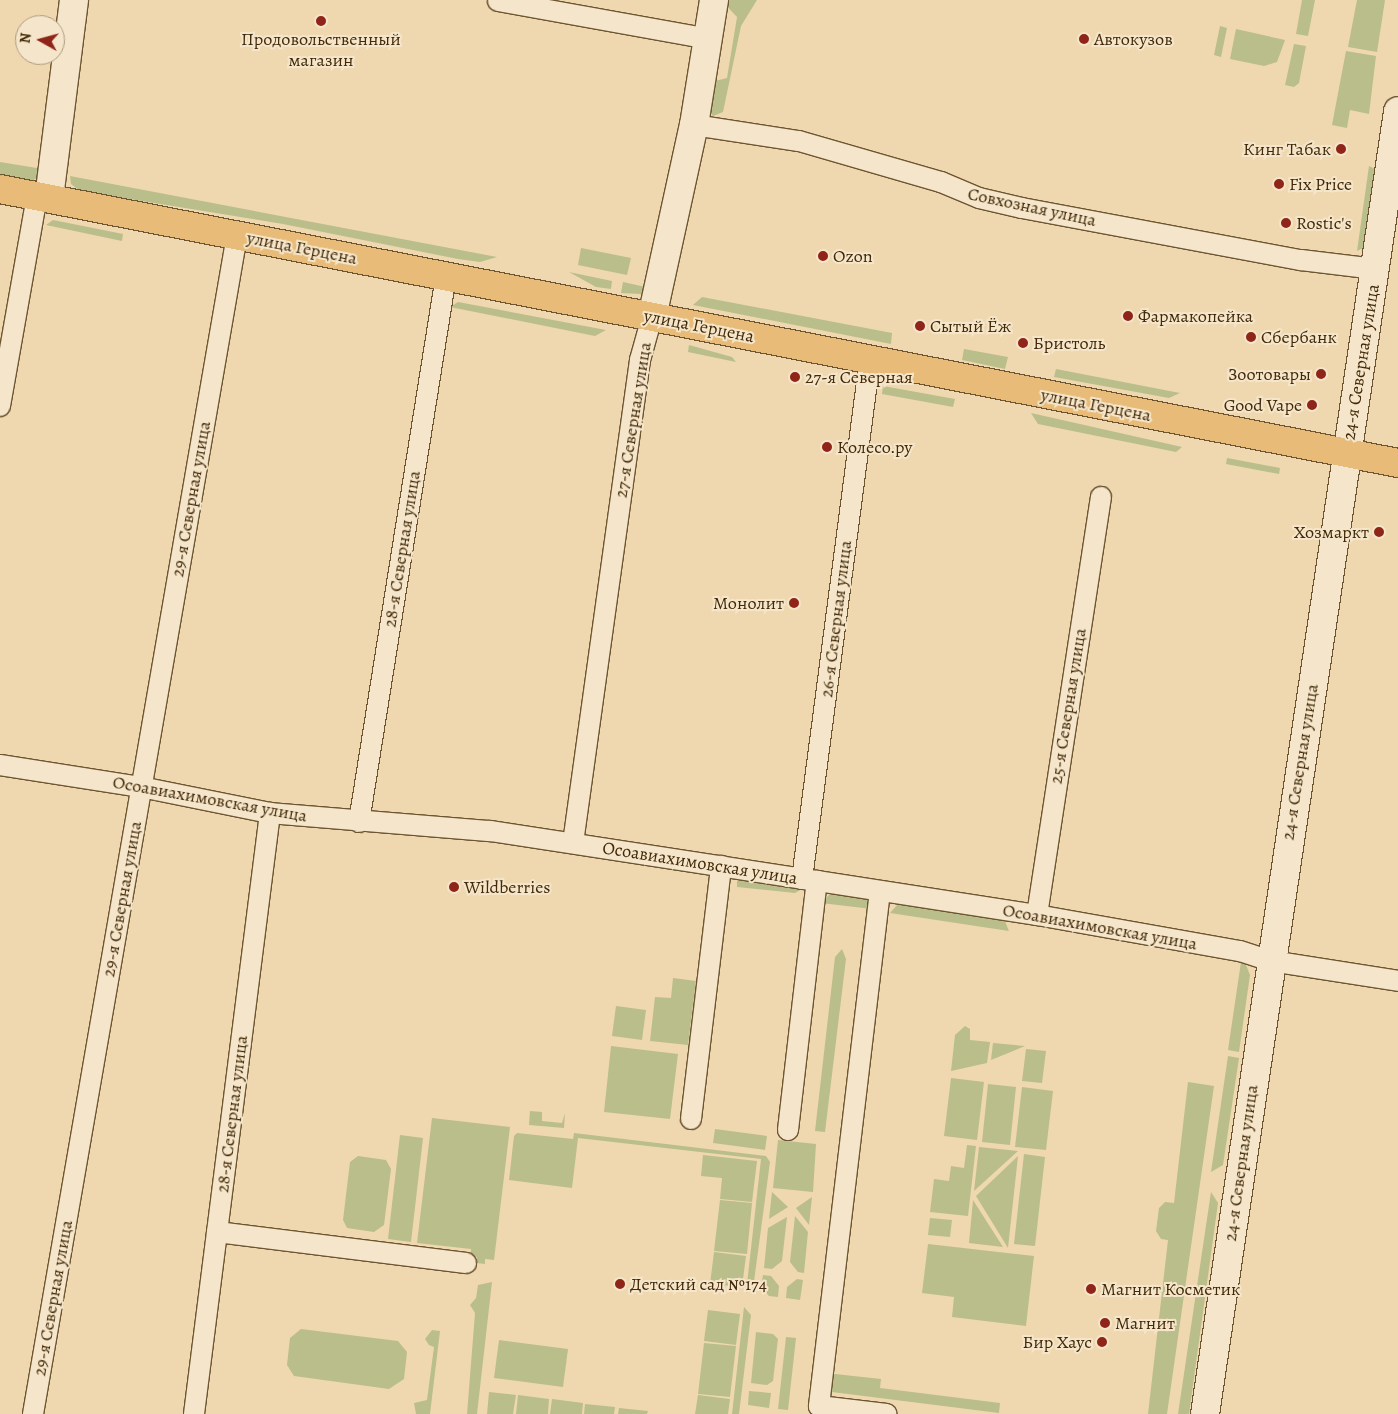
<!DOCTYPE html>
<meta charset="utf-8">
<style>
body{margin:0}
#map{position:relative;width:1398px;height:1414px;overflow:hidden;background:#efd8af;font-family:Alegreya,serif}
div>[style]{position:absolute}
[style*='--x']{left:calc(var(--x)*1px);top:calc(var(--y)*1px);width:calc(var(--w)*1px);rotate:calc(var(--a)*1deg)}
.green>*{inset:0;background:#babe8a}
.roads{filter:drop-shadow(1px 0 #6d5531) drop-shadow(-1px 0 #6d5531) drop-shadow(0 1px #6d5531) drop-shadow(0 -1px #6d5531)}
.street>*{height:20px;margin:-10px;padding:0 10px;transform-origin:10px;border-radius:10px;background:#f5e6cb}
.secondary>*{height:28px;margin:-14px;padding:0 14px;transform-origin:14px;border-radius:14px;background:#f5e6cb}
.primary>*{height:28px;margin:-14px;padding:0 14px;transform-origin:14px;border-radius:14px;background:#e8bc78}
.dots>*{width:14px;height:14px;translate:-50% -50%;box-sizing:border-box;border:2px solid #f5e6cb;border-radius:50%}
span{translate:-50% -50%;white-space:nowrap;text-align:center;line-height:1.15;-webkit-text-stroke:4px #f5e6cb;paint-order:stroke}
.poi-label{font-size:18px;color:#422907}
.left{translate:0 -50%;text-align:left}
.right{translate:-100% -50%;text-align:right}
.street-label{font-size:18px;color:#422907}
.north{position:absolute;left:15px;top:15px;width:50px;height:50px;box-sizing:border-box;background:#f5e6cb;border:1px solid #ad9a7d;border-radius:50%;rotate:277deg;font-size:14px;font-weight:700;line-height:20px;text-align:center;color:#422907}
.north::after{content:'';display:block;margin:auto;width:18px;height:22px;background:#8f2418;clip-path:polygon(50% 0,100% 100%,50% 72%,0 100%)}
</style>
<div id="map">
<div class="green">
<i style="clip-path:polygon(721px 0,757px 0,741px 26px,723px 112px,713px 116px,710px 112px,715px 81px,727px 78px,737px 17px)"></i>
<i style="clip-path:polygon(1302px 0,1315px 0,1308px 36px,1296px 34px)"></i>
<i style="clip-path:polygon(1357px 0,1385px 0,1377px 52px,1348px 47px)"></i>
<i style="clip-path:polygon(1220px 26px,1227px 28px,1221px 57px,1214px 55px)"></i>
<i style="clip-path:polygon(1236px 29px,1285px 40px,1277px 62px,1264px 66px,1230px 59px)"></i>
<i style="clip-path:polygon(1294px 44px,1306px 46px,1299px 83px,1294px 87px,1285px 85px)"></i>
<i style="clip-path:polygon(1346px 51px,1376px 56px,1369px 114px,1350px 110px,1347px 128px,1332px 125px)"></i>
<i style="clip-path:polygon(0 162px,43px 169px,40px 177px,31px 181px,0 175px)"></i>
<i style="clip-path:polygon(1369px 166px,1375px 169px,1363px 248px,1357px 251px)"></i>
<i style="clip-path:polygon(70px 176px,497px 257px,480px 262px,458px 259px,283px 224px,80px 191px,71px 184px)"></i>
<i style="clip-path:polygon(53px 220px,123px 234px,122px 241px,46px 225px)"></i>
<i style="clip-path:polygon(581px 248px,631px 258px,627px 275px,578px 265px)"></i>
<i style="clip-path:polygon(569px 272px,612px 281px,611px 289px,596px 287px)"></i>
<i style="clip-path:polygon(623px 282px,650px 288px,641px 294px,621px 293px)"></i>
<i style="clip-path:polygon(702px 297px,892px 333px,891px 344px,693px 305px)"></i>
<i style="clip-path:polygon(458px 302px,606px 330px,595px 336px,450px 307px)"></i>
<i style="clip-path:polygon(689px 345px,732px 357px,736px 362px,688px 352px)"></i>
<i style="clip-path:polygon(964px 349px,1008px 357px,1005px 369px,962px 360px)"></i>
<i style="clip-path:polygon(1056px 369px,1180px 393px,1169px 398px,1054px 377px)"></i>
<i style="clip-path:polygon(883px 386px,955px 399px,953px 407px,882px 394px)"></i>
<i style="clip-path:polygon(1031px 413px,1182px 447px,1176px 452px,1038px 424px)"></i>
<i style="clip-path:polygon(1227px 458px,1280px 468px,1279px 474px,1226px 464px)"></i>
<i style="clip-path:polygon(744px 878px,802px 889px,795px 893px,737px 887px,737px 881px)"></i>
<i style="clip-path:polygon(833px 891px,865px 897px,872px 909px,821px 903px)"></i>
<i style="clip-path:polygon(899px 903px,1004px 919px,1009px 931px,890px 913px)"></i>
<i style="clip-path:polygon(842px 949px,846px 959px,825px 1132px,815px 1131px,835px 957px)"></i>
<i style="clip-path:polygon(1241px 962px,1246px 965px,1250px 975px,1239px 1052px,1228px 1050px)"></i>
<i style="clip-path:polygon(673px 978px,696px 981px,688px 1045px,650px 1041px,655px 997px,671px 998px)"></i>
<i style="clip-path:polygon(616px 1006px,646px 1010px,642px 1040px,612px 1036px)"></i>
<i style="clip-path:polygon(965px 1026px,970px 1029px,970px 1040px,990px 1042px,987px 1063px,951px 1071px,955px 1035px)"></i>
<i style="clip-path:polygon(993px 1043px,1025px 1046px,991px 1060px)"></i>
<i style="clip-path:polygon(611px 1046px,678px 1054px,670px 1119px,604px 1112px)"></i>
<i style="clip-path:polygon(1026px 1049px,1046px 1051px,1042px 1083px,1022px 1081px)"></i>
<i style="clip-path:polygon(1228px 1056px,1239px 1058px,1223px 1165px,1211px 1172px)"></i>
<i style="clip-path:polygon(951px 1078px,984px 1082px,977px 1140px,944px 1136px)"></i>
<i style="clip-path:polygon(1188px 1082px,1214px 1086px,1167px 1414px,1148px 1414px,1168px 1240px,1161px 1239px,1156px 1231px,1159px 1208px,1165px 1202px,1174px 1203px)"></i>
<i style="clip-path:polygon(988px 1084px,1016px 1087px,1010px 1145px,982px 1142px)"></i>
<i style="clip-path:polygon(1022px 1087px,1053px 1091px,1046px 1150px,1015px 1147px)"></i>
<i style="clip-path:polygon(530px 1111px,542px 1112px,542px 1121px,562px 1123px,565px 1113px,564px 1128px,529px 1125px)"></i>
<i style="clip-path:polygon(432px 1118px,510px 1127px,494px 1260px,485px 1259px,485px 1264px,477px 1263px,477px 1257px,471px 1256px,471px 1249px,417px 1243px)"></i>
<i style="clip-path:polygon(715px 1129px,767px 1136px,765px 1150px,713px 1143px)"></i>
<i style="clip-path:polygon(517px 1133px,573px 1139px,574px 1133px,766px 1156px,770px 1162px,753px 1289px,746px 1293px,761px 1159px,578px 1138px,572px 1188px,509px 1180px,514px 1136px)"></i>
<i style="clip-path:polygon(400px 1135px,423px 1138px,411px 1242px,388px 1239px)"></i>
<i style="clip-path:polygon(778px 1140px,816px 1144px,813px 1192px,773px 1188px)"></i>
<i style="clip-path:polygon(967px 1145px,976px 1146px,968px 1216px,930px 1212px,934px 1179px,949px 1181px,951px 1166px,964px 1168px)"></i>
<i style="clip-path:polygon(979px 1147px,1018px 1151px,974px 1191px)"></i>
<i style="clip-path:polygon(1024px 1154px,1045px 1157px,1035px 1246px,1014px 1244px)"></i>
<i style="clip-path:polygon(703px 1155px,757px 1161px,752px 1202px,720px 1199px,722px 1178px,701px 1176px)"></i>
<i style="clip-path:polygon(358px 1156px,386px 1160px,391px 1169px,384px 1225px,374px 1232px,347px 1228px,343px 1220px,350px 1162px)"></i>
<i style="clip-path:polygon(1018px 1156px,1008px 1248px,976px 1196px)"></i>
<i style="clip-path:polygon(772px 1192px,788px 1207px,769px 1219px)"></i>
<i style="clip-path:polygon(1211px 1192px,1218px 1203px,1189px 1414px,1178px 1414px)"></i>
<i style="clip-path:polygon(812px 1197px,809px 1225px,796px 1208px)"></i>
<i style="clip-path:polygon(720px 1200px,752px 1203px,747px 1254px,714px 1251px)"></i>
<i style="clip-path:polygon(973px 1200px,1003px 1247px,969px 1243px)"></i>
<i style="clip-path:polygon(795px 1216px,808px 1232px,804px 1273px,798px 1272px,790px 1262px)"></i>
<i style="clip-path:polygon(787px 1217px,782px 1261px,772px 1269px,764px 1268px,768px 1228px)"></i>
<i style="clip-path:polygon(930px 1218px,952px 1220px,950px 1237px,928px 1235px)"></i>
<i style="clip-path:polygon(928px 1244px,1034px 1256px,1026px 1326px,952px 1317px,954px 1297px,922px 1293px)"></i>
<i style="clip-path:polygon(714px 1252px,746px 1256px,742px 1287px,710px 1284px)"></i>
<i style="clip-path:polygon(763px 1275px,771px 1276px,779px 1286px,778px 1297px,769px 1296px,761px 1287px)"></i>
<i style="clip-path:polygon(797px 1279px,803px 1280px,800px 1300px,786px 1298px,787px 1287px)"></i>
<i style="clip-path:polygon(492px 1282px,477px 1414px,467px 1414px,475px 1313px,470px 1305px,476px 1298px,478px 1285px)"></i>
<i style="clip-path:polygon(744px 1307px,751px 1315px,739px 1414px,732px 1414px)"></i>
<i style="clip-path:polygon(708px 1310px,740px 1314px,736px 1345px,704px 1341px)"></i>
<i style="clip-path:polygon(301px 1329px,398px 1341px,407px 1352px,404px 1379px,389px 1389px,294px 1376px,287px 1365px,290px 1338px)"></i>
<i style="clip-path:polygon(432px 1330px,440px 1331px,430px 1414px,416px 1414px,414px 1403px,427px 1400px,434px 1347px,429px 1345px,425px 1339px)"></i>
<i style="clip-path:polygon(756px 1332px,773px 1334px,778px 1339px,773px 1381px,767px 1385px,751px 1383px)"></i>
<i style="clip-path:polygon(786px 1337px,796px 1338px,788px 1410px,778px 1409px)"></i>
<i style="clip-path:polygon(499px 1340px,568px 1349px,563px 1387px,494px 1378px)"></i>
<i style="clip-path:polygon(704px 1343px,736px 1346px,730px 1397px,698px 1394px)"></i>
<i style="clip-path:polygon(826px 1373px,881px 1379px,880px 1388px,1000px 1403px,999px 1413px,824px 1391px)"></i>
<i style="clip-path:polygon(749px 1391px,771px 1393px,769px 1408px,748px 1405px)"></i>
<i style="clip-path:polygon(489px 1392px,516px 1395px,513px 1414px,487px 1414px)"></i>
<i style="clip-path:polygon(518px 1395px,549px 1399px,548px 1414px,516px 1414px)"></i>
<i style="clip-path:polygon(698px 1395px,730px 1399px,728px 1414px,695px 1414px)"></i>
<i style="clip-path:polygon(552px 1399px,583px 1403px,582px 1414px,550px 1414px)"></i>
<i style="clip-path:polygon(585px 1404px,615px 1407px,614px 1414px,584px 1414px)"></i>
<i style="clip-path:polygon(619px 1408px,648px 1411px,647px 1414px,618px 1414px)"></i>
</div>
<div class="roads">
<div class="street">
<i style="--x:498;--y:1;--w:214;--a:10.2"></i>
<i style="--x:694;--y:125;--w:106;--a:8.7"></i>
<i style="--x:799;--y:141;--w:148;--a:16.1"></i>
<i style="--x:941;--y:182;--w:41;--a:22.8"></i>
<i style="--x:979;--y:198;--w:44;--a:13.1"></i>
<i style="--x:1022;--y:208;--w:284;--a:10.6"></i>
<i style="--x:1301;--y:260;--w:75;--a:6.9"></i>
<i style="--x:0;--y:406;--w:213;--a:-80"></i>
<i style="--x:0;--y:765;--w:143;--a:8.9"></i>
<i style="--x:141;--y:787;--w:132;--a:11.4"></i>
<i style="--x:270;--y:813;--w:221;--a:4.7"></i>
<i style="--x:490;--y:831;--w:331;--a:8.7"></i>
<i style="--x:817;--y:881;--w:223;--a:8.8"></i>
<i style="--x:1037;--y:915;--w:206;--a:10.1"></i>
<i style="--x:1240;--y:951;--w:33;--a:18"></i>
<i style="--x:1271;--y:961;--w:129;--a:8.9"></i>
<i style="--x:359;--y:822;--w:553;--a:-80.95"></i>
<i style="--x:573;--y:843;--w:488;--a:-82.1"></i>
<i style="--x:640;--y:360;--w:45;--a:-74.4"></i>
<i style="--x:802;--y:879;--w:524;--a:-82.55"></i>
<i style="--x:880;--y:891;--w:519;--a:96.76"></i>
<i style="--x:819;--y:1406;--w:68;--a:6.7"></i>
<i style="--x:1037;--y:915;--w:423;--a:-81.3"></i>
<i style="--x:691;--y:1119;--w:255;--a:-83.2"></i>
<i style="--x:788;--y:1130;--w:251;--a:-83.4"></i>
<i style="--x:217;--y:1232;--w:251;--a:7.1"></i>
<i style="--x:33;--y:1414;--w:1197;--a:-80.18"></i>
<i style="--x:194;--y:1414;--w:606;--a:-82.79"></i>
</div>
<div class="secondary">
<i style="--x:49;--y:198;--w:200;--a:-82.8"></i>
<i style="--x:652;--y:317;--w:197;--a:-77.7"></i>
<i style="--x:694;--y:125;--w:127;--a:-80.9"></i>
<i style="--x:1205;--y:1414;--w:1317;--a:-81.57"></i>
</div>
<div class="primary">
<i style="--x:0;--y:189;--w:1425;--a:11.09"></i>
</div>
</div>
<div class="dots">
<i style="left:321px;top:21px;background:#8f2418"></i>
<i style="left:1084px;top:39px;background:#8f2418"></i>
<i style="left:1341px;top:149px;background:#8f2418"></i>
<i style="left:1279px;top:184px;background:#8f2418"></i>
<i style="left:1286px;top:223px;background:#8f2418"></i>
<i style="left:823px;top:256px;background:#8f2418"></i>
<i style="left:1128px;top:316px;background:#8f2418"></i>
<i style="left:920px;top:326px;background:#8f2418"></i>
<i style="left:1251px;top:337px;background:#8f2418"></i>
<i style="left:1023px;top:343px;background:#8f2418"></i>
<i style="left:1321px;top:374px;background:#8f2418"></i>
<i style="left:795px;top:377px;background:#8f2418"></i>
<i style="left:1312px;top:405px;background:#8f2418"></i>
<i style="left:827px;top:447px;background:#8f2418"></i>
<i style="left:1379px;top:532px;background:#8f2418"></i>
<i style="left:794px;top:603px;background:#8f2418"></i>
<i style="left:454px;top:887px;background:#8f2418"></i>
<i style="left:620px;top:1284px;background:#8f2418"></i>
<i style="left:1091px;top:1289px;background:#8f2418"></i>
<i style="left:1105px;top:1323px;background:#8f2418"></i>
<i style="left:1102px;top:1342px;background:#8f2418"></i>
</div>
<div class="poi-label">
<span class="left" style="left:1094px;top:39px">Автокузов</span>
<span style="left:321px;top:50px">Продовольственный<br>магазин</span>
<span class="right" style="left:1331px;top:149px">Кинг Табак</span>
<span class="left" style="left:1289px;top:184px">Fix Price</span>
<span class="left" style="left:1296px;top:223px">Rostic's</span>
<span class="left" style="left:833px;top:256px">Ozon</span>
<span class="left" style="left:1138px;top:316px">Фармакопейка</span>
<span class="left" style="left:930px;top:326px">Сытый Ёж</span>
<span class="left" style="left:1261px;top:337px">Сбербанк</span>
<span class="left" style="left:1033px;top:343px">Бристоль</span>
<span class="right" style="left:1311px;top:374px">Зоотовары</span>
<span class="left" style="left:805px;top:377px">27-я Северная</span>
<span class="right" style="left:1302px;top:405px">Good Vape</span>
<span class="left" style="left:837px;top:447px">Колесо.ру</span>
<span class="right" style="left:1369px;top:532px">Хозмаркт</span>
<span class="right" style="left:784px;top:603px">Монолит</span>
<span class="left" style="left:464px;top:887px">Wildberries</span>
<span class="left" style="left:630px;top:1284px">Детский сад №174</span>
<span class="left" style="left:1101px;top:1289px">Магнит Косметик</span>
<span class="left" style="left:1115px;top:1323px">Магнит</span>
<span class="right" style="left:1092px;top:1342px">Бир Хаус</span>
</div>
<div class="street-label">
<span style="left:1032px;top:207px;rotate:12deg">Совхозная улица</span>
<span style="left:302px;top:248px;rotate:11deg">улица Герцена</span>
<span style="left:699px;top:326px;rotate:11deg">улица Герцена</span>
<span style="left:1361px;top:362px;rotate:-81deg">24-я Северная улица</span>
<span style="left:1096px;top:405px;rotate:11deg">улица Герцена</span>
<span style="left:633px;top:420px;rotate:-81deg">27-я Северная улица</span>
<span style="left:191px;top:499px;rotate:-80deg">29-я Северная улица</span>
<span style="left:402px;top:549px;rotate:-81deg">28-я Северная улица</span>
<span style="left:836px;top:619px;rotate:-83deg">26-я Северная улица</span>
<span style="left:1068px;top:706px;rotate:-81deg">25-я Северная улица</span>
<span style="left:1300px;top:762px;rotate:-81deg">24-я Северная улица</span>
<span style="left:210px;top:799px;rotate:10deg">Осоавиахимовская улица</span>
<span style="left:700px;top:863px;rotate:9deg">Осоавиахимовская улица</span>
<span style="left:122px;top:899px;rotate:-80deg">29-я Северная улица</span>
<span style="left:1100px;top:927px;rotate:10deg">Осоавиахимовская улица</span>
<span style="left:232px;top:1114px;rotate:-83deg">28-я Северная улица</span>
<span style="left:1241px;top:1163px;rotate:-82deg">24-я Северная улица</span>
<span style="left:53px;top:1298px;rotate:-80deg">29-я Северная улица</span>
</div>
<div class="north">N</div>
</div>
